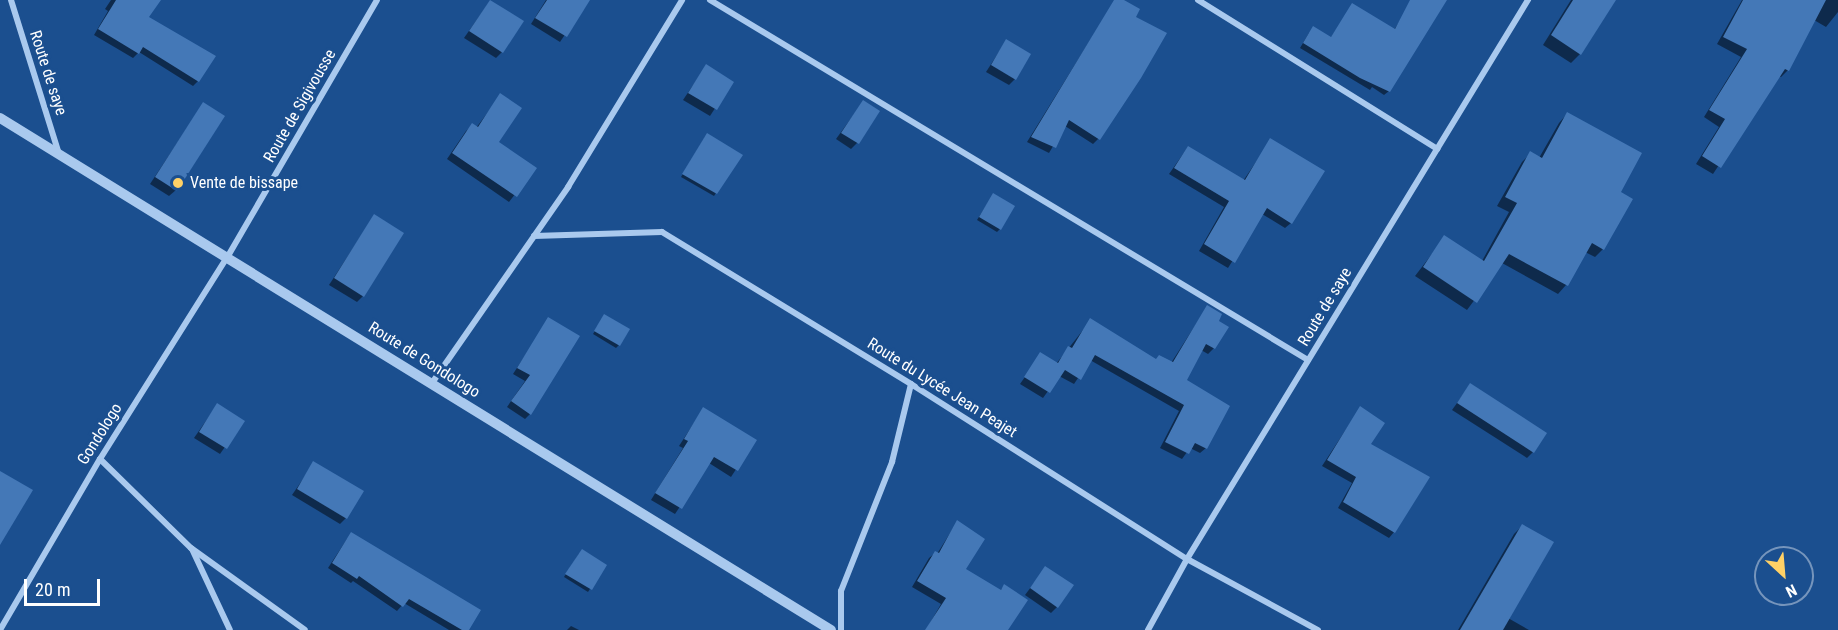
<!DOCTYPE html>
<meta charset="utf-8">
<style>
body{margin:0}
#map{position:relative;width:1838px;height:630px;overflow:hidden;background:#1b4f8f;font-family:"Roboto Condensed",sans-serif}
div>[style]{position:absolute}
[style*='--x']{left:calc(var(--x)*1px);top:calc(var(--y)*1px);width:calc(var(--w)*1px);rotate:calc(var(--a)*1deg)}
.shadow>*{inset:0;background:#0007}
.building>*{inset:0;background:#4478b7}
.minor>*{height:6px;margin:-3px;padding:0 3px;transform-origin:3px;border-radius:3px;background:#a9c9ee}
.tertiary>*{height:10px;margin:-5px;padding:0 5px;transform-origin:5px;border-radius:5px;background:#a9c9ee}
.dots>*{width:16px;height:16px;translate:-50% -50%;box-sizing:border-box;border:3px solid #1b4f8f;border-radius:50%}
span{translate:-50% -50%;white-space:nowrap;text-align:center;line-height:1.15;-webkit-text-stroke:6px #1b4f8f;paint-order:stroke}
.street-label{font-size:16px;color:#fff}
.poi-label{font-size:16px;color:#fff}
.left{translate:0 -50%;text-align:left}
.north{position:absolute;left:1754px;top:546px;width:60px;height:60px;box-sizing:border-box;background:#1b4f8f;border:2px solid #7695bc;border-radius:50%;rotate:154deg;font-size:16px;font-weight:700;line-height:24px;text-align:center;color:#fff}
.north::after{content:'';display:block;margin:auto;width:21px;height:27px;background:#ffd166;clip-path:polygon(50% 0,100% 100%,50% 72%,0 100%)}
.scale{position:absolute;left:24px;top:579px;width:76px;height:27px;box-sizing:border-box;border:3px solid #fff;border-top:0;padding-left:8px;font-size:18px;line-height:21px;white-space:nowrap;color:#fff;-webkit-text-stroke:4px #1b4f8f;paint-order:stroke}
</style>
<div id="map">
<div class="shadow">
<i style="clip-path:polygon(111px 0,159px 0,147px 18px,198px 81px,193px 86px,139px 52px,133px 58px,94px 35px,108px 11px,105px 9px)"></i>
<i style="clip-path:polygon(546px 0,588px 0,560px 42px,531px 24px)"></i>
<i style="clip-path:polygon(1115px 0,1121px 0,1098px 139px,1093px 144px,1065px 126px,1049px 153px,1027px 142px)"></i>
<i style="clip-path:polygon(1571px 0,1614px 0,1580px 54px,1571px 63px,1543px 45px)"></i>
<i style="clip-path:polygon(1742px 0,1838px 0,1838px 12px,1826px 27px,1814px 20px,1788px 70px,1781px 77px,1778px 76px,1713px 174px,1696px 164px,1719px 127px,1704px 117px,1741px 57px,1717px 44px)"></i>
<i style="clip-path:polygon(490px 1px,502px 52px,496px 58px,464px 38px)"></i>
<i style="clip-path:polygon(1352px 5px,1394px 30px,1405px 13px,1389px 91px,1384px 95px,1372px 87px,1370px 90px,1300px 48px,1309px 33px,1330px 39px)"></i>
<i style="clip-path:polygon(1006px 41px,1015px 79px,1009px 85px,986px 72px)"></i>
<i style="clip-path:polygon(706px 66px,732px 82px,710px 116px,683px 100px)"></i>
<i style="clip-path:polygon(501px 95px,497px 142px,535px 168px,509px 202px,447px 159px,466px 131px,473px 125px,476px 128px)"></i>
<i style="clip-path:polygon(863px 102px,857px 143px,851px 149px,836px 139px)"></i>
<i style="clip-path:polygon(203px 104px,176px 190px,169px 196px,150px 184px)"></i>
<i style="clip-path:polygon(1567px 114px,1619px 192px,1603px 249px,1595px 257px,1585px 252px,1566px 285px,1558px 294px,1502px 263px,1467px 310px,1415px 276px,1445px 237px,1482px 261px,1509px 212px,1497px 206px,1522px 162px,1531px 153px,1539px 158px,1559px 123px)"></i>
<i style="clip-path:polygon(705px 137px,716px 193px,714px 196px,681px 177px)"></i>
<i style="clip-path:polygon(1271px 140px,1291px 223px,1285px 228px,1262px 214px,1228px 268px,1199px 251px,1224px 207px,1169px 174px,1188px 147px,1243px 181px)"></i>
<i style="clip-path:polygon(993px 195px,1000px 229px,997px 232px,977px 220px)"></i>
<i style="clip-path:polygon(374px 216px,363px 296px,357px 302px,329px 285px)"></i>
<i style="clip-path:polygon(1207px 307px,1217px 322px,1214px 348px,1208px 354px,1201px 350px,1185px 380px,1206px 448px,1200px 453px,1190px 448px,1182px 459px,1160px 448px,1179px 411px,1090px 360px,1074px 384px,1059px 376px,1043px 398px,1020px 384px,1041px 354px,1056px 364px,1091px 320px,1155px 360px,1171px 363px)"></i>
<i style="clip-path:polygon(549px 319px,530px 414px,525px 419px,507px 407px,525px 381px,513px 374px)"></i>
<i style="clip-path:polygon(602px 319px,619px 345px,616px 348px,593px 334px)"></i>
<i style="clip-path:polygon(1470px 385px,1533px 452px,1527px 458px,1452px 410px)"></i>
<i style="clip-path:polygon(217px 405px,243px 421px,220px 454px,194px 438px)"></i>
<i style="clip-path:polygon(1360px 408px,1394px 532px,1389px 538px,1338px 508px,1352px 483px,1322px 466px)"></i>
<i style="clip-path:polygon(703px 409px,755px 440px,731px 477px,709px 463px,675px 514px,651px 500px,683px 448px,679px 446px)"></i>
<i style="clip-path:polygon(314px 463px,346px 518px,340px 524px,292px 495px)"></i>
<i style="clip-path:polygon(957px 522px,964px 570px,1000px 591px,1004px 586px,1006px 630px,926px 630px,941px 604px,912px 587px,929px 558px,935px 553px,937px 554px)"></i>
<i style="clip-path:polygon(1522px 526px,1508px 618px,1529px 630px,1458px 630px,1514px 534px)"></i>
<i style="clip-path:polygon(347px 539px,467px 630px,449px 630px,404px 603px,397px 611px,353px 581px,351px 583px,328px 568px)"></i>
<i style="clip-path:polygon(579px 554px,605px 566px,588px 592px,564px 577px)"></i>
<i style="clip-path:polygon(1046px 567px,1057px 607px,1051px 613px,1025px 595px)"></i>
<i style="clip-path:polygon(571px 626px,579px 630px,567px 630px)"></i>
</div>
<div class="building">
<i style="clip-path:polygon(116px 0,161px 0,149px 17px,216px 56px,199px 82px,143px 47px,139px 54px,98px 29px)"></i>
<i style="clip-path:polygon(490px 0,524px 21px,503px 53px,469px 31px)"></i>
<i style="clip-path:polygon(547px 0,590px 0,567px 37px,535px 18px)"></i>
<i style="clip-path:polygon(1114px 0,1124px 0,1140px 9px,1136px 17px,1167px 33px,1141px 78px,1100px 140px,1069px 120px,1056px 148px,1031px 137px)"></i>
<i style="clip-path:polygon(1410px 0,1447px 0,1390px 92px,1360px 78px,1303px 43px,1313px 26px,1331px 37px,1352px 3px,1395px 29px)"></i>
<i style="clip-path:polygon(1573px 0,1616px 0,1581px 55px,1551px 35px)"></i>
<i style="clip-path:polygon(1743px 0,1826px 0,1789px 71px,1785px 69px,1721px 168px,1702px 156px,1725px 119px,1709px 110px,1747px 49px,1723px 37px)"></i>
<i style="clip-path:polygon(1006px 39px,1031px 54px,1016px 80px,991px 65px)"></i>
<i style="clip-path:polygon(706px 64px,734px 82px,717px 110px,688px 93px)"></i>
<i style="clip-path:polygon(500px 93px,522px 108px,499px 142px,537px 168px,517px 197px,452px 153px,472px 123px,478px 127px)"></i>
<i style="clip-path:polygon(863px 100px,880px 111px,859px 144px,841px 133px)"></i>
<i style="clip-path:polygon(203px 102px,225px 116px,177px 191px,155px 177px)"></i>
<i style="clip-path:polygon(1567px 112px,1642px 153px,1621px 192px,1633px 199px,1604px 250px,1592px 243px,1568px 286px,1509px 254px,1477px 303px,1423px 267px,1444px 235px,1484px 261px,1517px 203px,1505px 197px,1530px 151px,1542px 158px)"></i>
<i style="clip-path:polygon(707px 133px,743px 155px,717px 194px,682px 174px)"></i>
<i style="clip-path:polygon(1270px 138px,1325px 171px,1292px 224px,1267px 208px,1235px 263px,1204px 244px,1229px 201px,1174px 168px,1188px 146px,1245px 180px)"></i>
<i style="clip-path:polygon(993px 193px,1015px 206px,1001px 230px,979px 217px)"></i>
<i style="clip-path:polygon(374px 214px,404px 233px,364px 297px,334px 278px)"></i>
<i style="clip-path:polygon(1207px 305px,1222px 314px,1219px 321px,1229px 327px,1215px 349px,1206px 344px,1187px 380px,1230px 406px,1207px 449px,1195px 443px,1189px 454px,1165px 442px,1184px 405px,1095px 355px,1081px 380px,1065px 370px,1050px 393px,1024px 377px,1040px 352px,1058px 363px,1068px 346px,1072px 348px,1090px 318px,1156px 359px,1159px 355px,1173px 362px)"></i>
<i style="clip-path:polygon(604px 314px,630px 329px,620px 346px,594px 331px)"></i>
<i style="clip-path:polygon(548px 317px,580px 336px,531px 415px,511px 401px,530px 375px,517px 368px)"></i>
<i style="clip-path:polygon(1470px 383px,1547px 433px,1534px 453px,1457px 403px)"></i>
<i style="clip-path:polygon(217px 403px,245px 421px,227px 449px,199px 432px)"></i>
<i style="clip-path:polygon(1360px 406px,1385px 423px,1371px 444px,1430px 477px,1395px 533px,1343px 502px,1356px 477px,1327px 460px)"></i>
<i style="clip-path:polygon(703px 407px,757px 440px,738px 471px,714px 457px,682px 509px,655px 493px,688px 441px,684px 439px)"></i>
<i style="clip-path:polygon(313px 461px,364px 491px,347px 519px,297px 489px)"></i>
<i style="clip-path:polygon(0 471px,33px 490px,0 545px)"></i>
<i style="clip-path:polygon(957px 520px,985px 539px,966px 569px,1001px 590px,1004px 584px,1028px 600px,1008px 630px,925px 630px,946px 598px,917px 581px,935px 551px,939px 553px)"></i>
<i style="clip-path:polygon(1522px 524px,1554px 542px,1503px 630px,1460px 630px)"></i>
<i style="clip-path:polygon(351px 532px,481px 610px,469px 630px,462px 630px,409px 599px,403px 607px,359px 576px,357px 579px,332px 563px)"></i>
<i style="clip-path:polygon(582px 549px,607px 565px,592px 590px,565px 574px)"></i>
<i style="clip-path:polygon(1045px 566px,1074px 585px,1058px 608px,1030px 588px)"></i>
</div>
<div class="minor">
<i style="--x:11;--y:0;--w:161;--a:72.7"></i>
<i style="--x:710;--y:0;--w:698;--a:31.05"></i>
<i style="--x:1198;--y:0;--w:282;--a:31.9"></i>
<i style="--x:534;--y:236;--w:128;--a:-1.8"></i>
<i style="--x:662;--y:232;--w:292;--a:31.4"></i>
<i style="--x:911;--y:384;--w:327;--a:32.4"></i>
<i style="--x:1187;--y:559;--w:149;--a:28.5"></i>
<i style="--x:432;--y:383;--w:239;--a:-55.2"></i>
<i style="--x:568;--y:187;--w:219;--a:-58.6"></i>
<i style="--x:100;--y:459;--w:127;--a:44.4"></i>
<i style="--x:191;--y:548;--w:140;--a:35.7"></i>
<i style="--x:192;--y:549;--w:89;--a:64.9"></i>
<i style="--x:0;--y:630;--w:198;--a:-59.7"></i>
<i style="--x:100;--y:459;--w:240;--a:-57.8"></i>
<i style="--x:228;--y:256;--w:296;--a:-59.8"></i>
<i style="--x:841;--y:630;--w:39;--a:-90"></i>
<i style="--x:841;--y:591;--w:139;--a:-68.4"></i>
<i style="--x:892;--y:462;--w:80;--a:-76.3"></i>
<i style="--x:1148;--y:630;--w:81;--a:-61.2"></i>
<i style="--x:1187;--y:559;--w:655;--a:-58.62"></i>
</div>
<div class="tertiary">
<i style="--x:0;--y:118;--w:976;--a:31.64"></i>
</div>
<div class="dots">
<i style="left:178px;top:183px;background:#ffd166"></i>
</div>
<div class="street-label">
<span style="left:48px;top:73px;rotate:72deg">Route de saye</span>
<span style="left:300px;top:106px;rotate:-60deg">Route de Sigivousse</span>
<span style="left:1325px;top:307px;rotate:-59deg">Route de saye</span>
<span style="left:424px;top:360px;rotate:32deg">Route de Gondologo</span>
<span style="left:942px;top:388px;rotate:32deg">Route du Lycée Jean Peajet</span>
<span style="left:100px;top:434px;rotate:-58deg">Gondologo</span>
</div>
<div class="poi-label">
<span class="left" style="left:190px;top:183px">Vente de bissape</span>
</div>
<div class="north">N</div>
<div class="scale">20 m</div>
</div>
